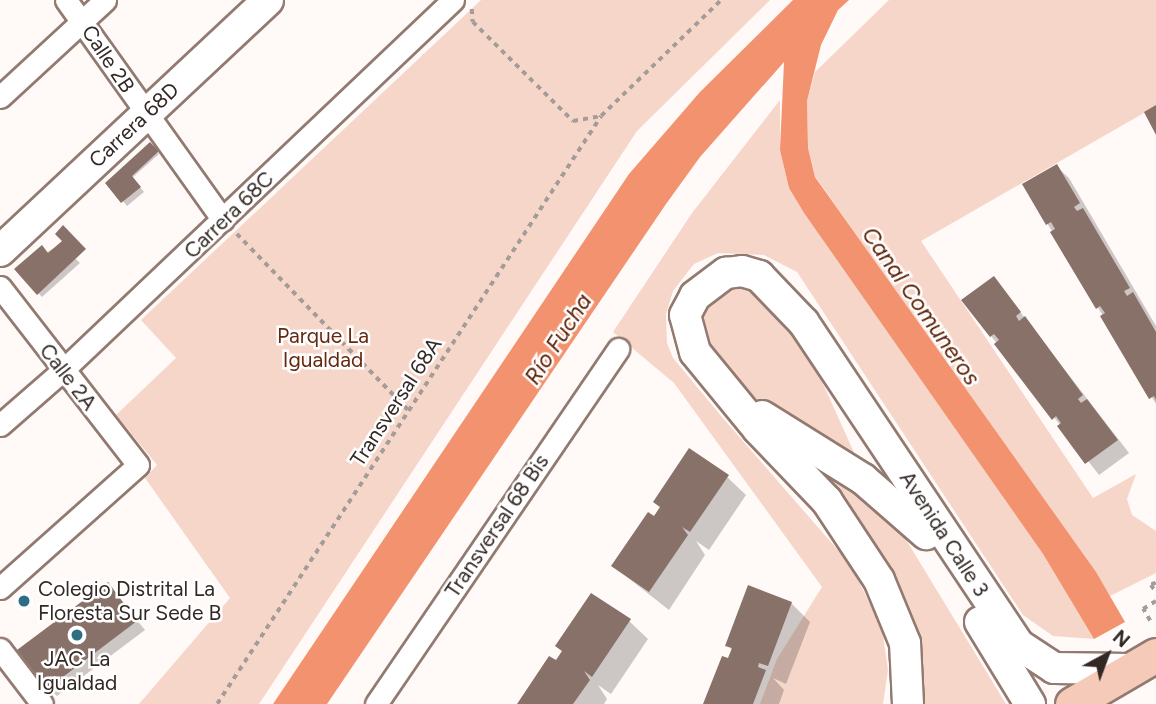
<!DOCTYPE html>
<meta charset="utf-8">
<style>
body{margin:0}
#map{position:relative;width:1156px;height:704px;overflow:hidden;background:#fff9f7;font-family:Figtree,sans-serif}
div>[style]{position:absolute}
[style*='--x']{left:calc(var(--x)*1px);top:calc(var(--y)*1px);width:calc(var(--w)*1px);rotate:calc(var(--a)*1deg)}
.green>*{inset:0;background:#f7d6ca}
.water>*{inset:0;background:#f2926e}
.shadow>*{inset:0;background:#0003}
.building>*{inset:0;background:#887168}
.path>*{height:3.5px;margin-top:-1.75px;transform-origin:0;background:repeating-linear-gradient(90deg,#a49c99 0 5px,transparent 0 10px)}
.roads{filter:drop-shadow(2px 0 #927a71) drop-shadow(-2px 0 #927a71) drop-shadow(0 2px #927a71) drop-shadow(0 -2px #927a71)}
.street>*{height:21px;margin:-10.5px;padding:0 10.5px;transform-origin:10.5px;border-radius:10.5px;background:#fff}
.secondary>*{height:30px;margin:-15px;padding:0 15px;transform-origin:15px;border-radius:15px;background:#fff}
.primary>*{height:33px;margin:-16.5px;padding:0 16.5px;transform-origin:16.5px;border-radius:16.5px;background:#f6cab9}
.dots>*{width:19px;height:19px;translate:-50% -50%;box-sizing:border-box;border:4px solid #fff;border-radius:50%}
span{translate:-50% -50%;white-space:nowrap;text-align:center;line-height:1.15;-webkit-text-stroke:5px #fff;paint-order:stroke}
.street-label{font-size:21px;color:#322824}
.park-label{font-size:21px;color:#64290f}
.poi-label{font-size:21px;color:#322824}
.left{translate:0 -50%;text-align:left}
.water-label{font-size:23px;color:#5b2005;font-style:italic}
.north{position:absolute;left:1072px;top:620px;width:70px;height:70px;-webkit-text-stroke:5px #fff;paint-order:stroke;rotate:41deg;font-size:19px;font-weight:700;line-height:28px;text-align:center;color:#322824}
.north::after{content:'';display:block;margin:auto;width:24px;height:32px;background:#322824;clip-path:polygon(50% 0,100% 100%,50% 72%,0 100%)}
</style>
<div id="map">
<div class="green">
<i style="clip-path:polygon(481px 0,770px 0,637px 131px,259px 704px,139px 704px,230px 598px,145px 478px,157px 465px,116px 415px,176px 358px,141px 320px)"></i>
<i style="clip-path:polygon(889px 0,1156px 0,1156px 106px,921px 241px,1093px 498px,1136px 474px,1127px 499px,1132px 515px,1156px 531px,1156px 573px,1110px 596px,815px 176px,808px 148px,807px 101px,815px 72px)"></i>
<i style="clip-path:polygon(780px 100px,780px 150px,789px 188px,804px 213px,1043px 554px,1094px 639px,1053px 636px,1023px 615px,797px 272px,764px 255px,718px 253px,694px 264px,673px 291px,666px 314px,667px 343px,673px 358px,722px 417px,850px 564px,882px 628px,888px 670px,883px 704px,760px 704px,777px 659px,822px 587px,674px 383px,613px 332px,692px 213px)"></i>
<i style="clip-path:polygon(750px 283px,807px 348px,856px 457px,849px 461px,728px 379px,711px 362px,696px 312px,709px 291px)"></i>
<i style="clip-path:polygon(793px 447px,878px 508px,905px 538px,1006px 704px,917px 704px,920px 688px)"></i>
</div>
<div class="water">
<i style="clip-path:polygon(793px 0,849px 0,838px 10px,821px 45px,807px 101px,808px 148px,815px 177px,1096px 572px,1125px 622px,1094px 639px,1043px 554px,804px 213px,789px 188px,780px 150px,784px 62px,700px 157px,666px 204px,327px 704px,273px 704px,629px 174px,700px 92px)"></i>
</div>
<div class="shadow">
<i style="clip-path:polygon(150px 144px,159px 154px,132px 178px,144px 192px,127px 206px,108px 183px)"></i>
<i style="clip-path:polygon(1056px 166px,1069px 178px,1156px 326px,1156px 404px,1047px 223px)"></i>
<i style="clip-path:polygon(61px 244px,80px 263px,42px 297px,17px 270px)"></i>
<i style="clip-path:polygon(994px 278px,1129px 453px,1099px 475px,991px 336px)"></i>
<i style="clip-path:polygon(727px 477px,746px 495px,709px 550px,696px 541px,705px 555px,669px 610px,613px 566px,654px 518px)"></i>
<i style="clip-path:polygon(107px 584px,145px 630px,57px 696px,48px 688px)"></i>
<i style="clip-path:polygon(749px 587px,791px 603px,810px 622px,786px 684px,773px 678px,784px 690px,779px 704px,705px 704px,729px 661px,733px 651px,727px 645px)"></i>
<i style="clip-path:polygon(629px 621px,648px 639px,611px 694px,598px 685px,607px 699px,604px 704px,519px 704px,556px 662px)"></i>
</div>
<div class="building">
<i style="clip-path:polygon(1156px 105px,1156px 135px,1144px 112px)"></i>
<i style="clip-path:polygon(150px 142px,159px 151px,132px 176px,141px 187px,121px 203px,105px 183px)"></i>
<i style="clip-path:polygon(1057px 164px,1080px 203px,1074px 207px,1077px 211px,1083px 208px,1130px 288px,1124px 291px,1127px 296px,1133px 292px,1156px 332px,1156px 400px,1154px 396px,1149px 399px,1100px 316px,1105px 313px,1100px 306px,1096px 309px,1050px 232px,1055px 229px,1051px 222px,1046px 225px,1022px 184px)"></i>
<i style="clip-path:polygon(63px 225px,86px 249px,37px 295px,14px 269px,42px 245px,48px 253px,62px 241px,55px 234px)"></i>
<i style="clip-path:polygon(994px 276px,1021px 312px,1016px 316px,1019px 321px,1025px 316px,1083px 395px,1078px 399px,1081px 403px,1087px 399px,1118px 440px,1085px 464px,1057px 426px,1061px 423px,1056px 416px,1052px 420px,994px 344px,999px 340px,994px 334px,990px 337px,961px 300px)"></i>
<i style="clip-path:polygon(689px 448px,729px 475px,690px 532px,682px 527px,688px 535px,649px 592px,611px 566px,648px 512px,654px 516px,660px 507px,653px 502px)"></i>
<i style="clip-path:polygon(108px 582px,137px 621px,47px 689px,17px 650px)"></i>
<i style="clip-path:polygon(748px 585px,792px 602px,768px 666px,759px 663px,758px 667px,766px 670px,753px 704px,703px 704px,722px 656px,728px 658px,732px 648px,725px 646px)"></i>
<i style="clip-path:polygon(591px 593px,631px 619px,592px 677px,584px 671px,590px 680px,573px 704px,517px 704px,549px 656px,556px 660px,562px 651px,555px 646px)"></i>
</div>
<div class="path">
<i style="--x:472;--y:9;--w:13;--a:86"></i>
<i style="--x:473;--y:22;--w:141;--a:44.7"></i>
<i style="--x:573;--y:121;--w:28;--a:-10"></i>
<i style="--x:237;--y:234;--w:247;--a:45.8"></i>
<i style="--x:1156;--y:583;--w:5;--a:158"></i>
<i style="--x:1151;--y:585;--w:9;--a:54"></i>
<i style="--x:1150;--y:621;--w:14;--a:-120"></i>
<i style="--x:1143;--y:609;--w:15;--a:-32"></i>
<i style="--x:217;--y:704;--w:702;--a:-56.85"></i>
<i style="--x:601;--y:116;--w:167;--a:-44"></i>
</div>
<div class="roads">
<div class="street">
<i style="--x:66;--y:0;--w:270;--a:54.5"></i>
<i style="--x:0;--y:97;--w:143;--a:-42.7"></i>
<i style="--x:0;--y:287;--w:225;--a:52.2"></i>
<i style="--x:138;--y:465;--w:185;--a:138.3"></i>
<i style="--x:0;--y:425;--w:82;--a:-41.1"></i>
<i style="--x:62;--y:371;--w:539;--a:-43.5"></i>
<i style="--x:0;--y:649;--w:69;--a:52.6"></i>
<i style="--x:376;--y:704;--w:430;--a:-55.7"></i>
</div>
<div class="secondary">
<i style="--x:0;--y:251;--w:367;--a:-43.1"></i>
<i style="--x:762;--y:416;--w:119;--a:32"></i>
<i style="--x:863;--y:479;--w:84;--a:41.1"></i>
<i style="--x:980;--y:622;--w:96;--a:58.6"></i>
<i style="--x:908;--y:704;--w:61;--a:-92.8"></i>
<i style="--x:905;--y:643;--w:68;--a:-112.4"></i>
<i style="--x:879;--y:580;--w:95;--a:-123.4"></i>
<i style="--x:827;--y:501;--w:100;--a:-133.8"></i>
<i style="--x:758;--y:429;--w:99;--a:-129.3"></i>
<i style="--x:695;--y:352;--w:38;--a:-105"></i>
<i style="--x:685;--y:315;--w:21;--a:-62"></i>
<i style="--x:695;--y:296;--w:39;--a:-37"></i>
<i style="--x:726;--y:273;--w:16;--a:-7"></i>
<i style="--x:742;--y:271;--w:18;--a:16"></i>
<i style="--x:759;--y:276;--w:65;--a:46.2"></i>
<i style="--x:804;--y:323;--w:387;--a:56.3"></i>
<i style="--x:1019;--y:645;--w:42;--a:33.3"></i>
<i style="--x:1054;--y:668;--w:75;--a:0.8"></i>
</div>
<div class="primary">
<i style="--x:1072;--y:704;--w:97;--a:-30.3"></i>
</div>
</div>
<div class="dots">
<i style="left:24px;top:601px;background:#2d6e82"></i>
<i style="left:77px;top:635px;background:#2d6e82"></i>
</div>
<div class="street-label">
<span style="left:108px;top:59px;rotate:56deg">Calle 2B</span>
<span style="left:134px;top:125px;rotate:-43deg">Carrera 68D</span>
<span style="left:229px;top:215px;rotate:-44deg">Carrera 68C</span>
<span style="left:68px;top:377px;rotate:52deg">Calle 2A</span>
<span style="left:396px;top:402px;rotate:-57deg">Transversal 68A</span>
<span style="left:497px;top:526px;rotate:-56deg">Transversal 68 Bis</span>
<span style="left:944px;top:534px;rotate:57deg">Avenida Calle 3</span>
</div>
<div class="park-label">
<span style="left:323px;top:348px">Parque La<br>Igualdad</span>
</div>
<div class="poi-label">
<span class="left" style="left:38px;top:601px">Colegio Distrital La<br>Floresta Sur Sede B</span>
<span style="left:77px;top:671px">JAC La<br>Igualdad</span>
</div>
<div class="water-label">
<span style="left:921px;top:306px;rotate:55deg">Canal Comuneros</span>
<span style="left:558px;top:339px;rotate:-57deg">Río Fucha</span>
</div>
<div class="north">N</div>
</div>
